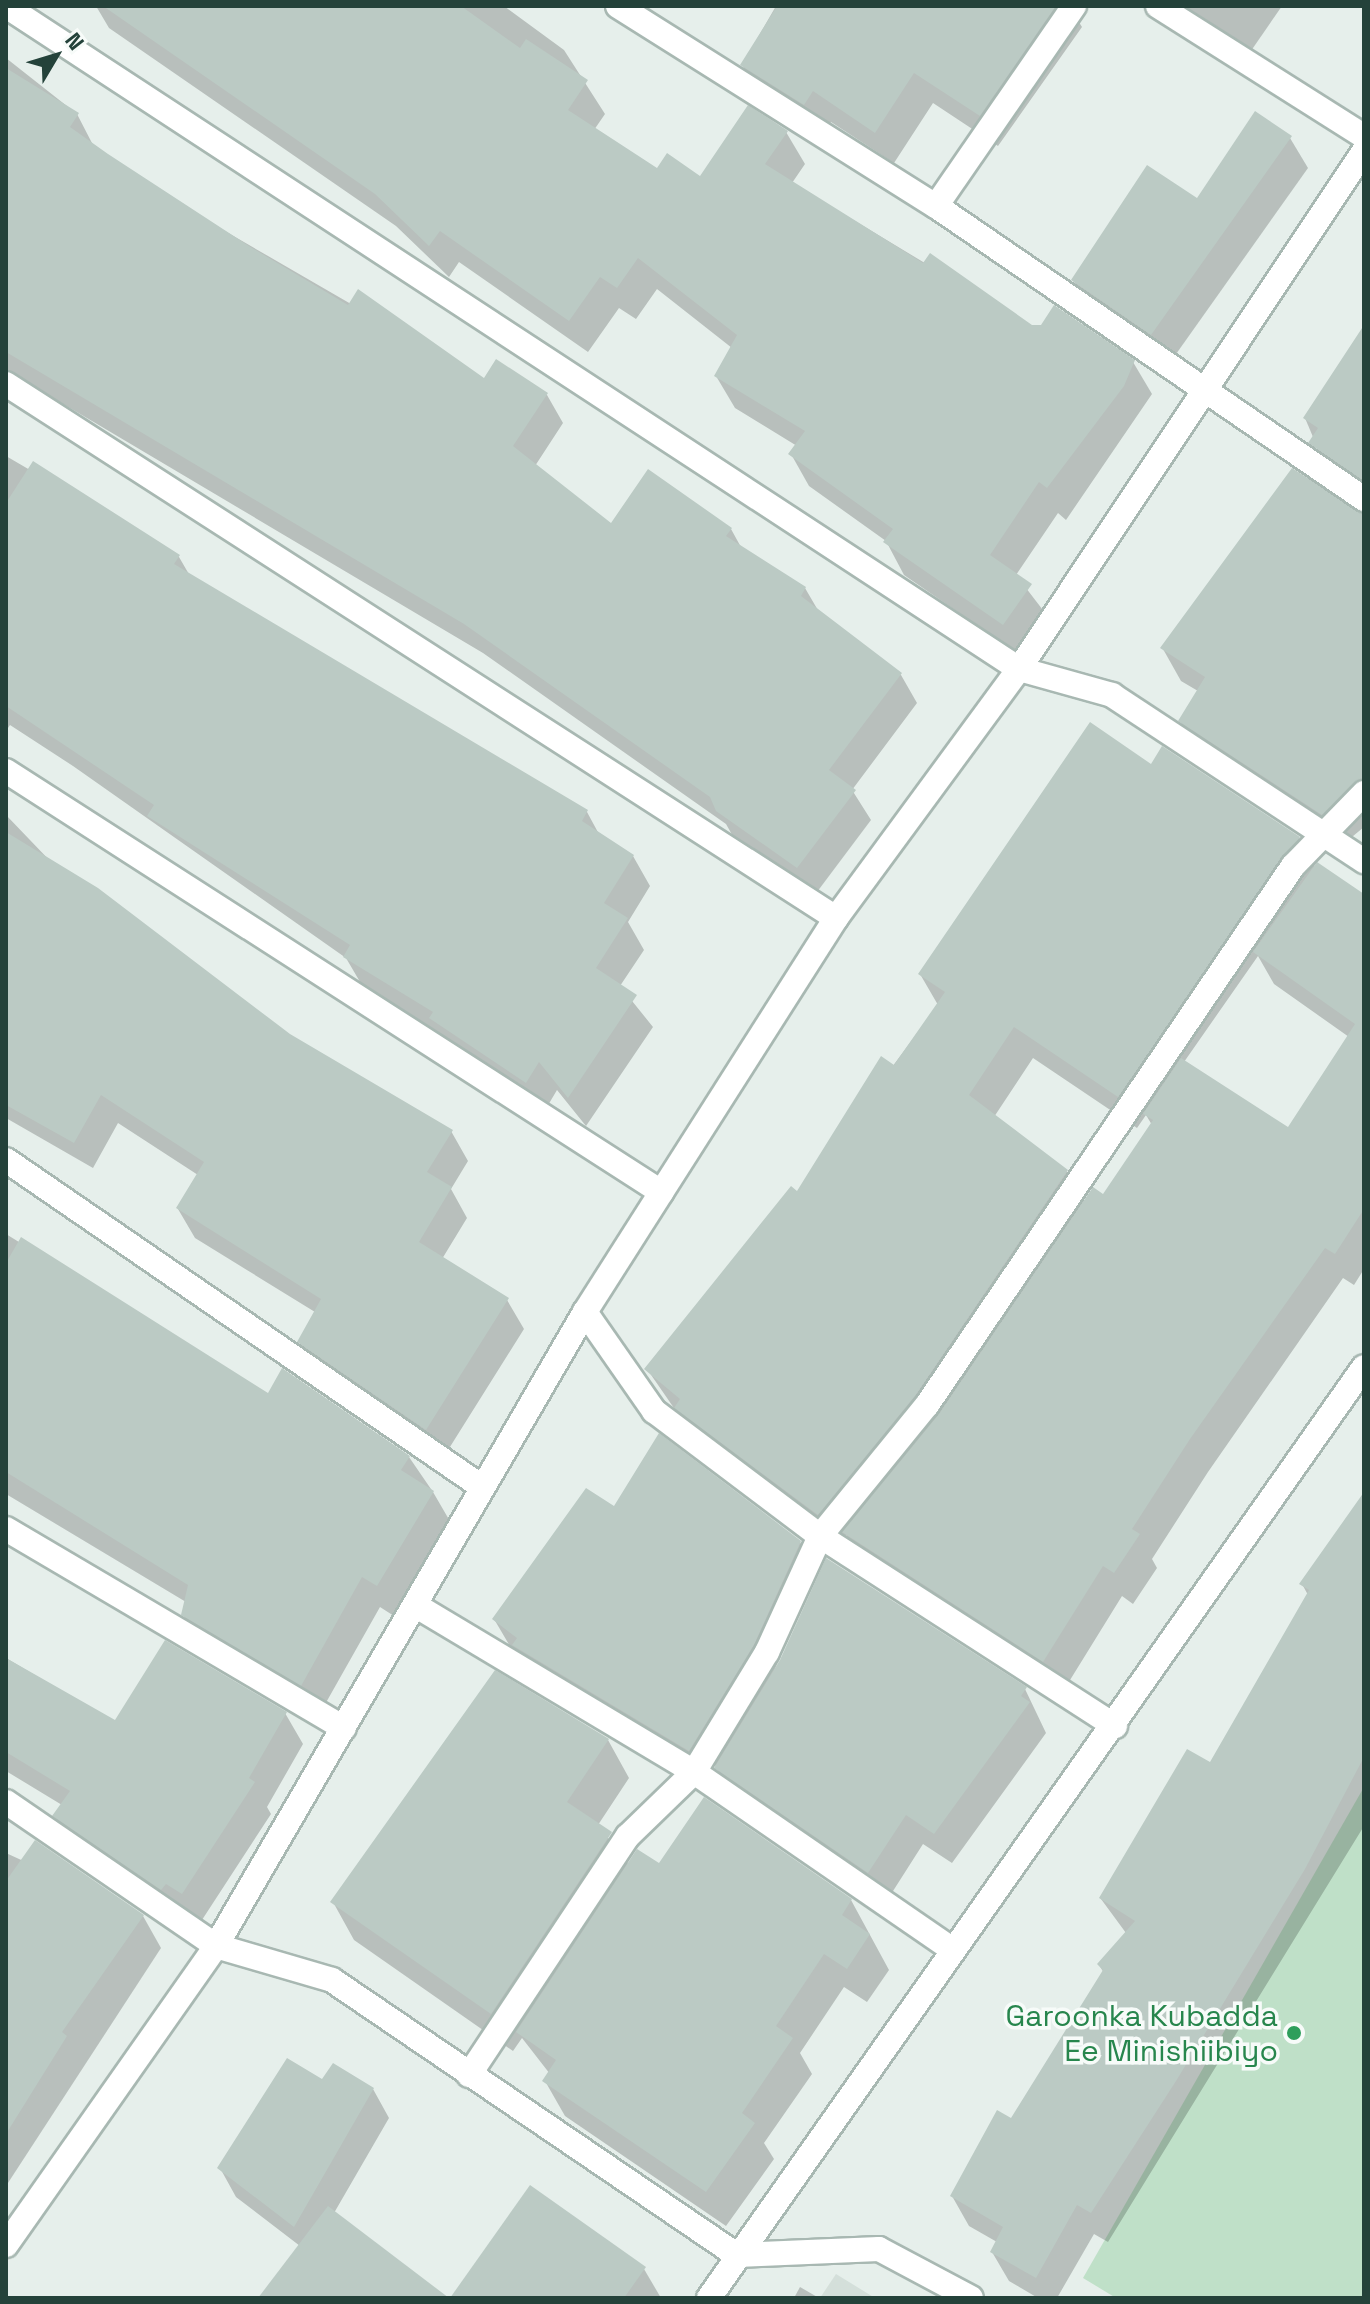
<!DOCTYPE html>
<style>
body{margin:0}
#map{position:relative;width:1370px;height:2304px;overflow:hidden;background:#e6efeb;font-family:"Space Grotesk",sans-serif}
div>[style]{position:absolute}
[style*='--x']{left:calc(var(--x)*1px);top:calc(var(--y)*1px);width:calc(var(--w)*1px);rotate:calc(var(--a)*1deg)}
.built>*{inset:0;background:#d4dfda}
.green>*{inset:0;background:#bfe0c8}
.shadow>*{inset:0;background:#0003}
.building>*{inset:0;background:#bbcac4}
.roads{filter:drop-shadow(2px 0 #a8b8b2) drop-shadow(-2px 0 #a8b8b2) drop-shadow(0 2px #a8b8b2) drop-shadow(0 -2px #a8b8b2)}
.street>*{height:24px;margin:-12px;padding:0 12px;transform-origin:12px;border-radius:12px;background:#fff}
.dots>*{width:22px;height:22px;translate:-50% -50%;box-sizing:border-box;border:4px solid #f7fbf9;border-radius:50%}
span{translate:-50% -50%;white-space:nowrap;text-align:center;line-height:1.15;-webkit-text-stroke:7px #f7fbf9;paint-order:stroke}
.leisure-label{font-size:30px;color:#27864d}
.right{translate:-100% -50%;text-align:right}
.frame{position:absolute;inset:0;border:8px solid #24423a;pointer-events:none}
.north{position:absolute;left:16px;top:16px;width:80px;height:80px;-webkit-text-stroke:6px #f7fbf9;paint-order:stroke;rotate:52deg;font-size:22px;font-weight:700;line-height:32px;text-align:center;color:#24423a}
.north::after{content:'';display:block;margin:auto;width:28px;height:36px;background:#24423a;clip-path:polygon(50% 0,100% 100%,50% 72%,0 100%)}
</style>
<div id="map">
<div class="built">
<i style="clip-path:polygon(836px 2274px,875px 2298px,820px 2298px)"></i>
</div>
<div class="green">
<i style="clip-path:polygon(1364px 1787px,1364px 2298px,1116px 2298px,1083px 2278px)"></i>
</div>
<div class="shadow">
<i style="clip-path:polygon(96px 6px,504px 6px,564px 50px,605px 114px,594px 130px,657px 171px,701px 178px,786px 132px,805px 164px,792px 183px,1031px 327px,1133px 362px,1152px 394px,1066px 520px,1058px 513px,1016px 575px,1049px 618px,1022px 656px,904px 575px,886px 541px,809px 486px,791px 454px,797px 446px,735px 408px,716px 376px,732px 348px,657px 289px,636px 319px,619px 308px,588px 352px,459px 262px,449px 277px,396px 226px,109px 28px)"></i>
<i style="clip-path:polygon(776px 6px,1069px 6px,1082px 27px,998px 146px,933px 103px,894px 163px,831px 122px,822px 135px,760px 97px,742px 65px)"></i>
<i style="clip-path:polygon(1159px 6px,1282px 6px,1244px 61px)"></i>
<i style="clip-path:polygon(6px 58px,77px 114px,93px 145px,173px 201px,484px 381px,547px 395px,563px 423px,535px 466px,611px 526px,731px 529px,742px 549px,805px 588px,819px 612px,901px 675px,917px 703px,852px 790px,871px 820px,814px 896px,735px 840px,726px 824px,483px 653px,6px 370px)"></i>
<i style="clip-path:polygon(1290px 138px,1308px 168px,1169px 364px,1091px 310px,1073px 280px)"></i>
<i style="clip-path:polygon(1364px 328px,1364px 499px,1329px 475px,1305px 418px)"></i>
<i style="clip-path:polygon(6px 456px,179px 557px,190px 576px,587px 812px,600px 836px,633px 856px,650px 886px,628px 922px,644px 950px,620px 986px,653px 1027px,586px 1126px,557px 1090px,544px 1112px,363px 987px,346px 958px,73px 766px,10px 725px,6px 731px)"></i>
<i style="clip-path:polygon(1364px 512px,1364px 827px,1341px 846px,1199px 753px,1180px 721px,1198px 691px,1181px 681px,1163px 649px)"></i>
<i style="clip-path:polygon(evenodd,1152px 767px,1299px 838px,1316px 868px,1364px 896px,1364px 1269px,1354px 1285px,1343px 1278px,1208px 1472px,1152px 1559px,1157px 1568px,1133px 1604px,1122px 1596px,1062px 1693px,863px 1565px,846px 1535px,837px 1547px,696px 1440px,647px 1369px,798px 1194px,938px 1005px,920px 974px,1152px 767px,1258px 956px,1274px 984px,1349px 1037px,1288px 1129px,1184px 1062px,1258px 956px,1152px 767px,1033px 1058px,1137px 1128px,1146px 1115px,1152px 1125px,1103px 1197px,1085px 1203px,1067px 1172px,994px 1117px,1033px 1058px)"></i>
<i style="clip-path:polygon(6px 815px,53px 864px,218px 987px,383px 1097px,451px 1131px,468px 1161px,451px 1189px,467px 1218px,442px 1259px,507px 1300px,524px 1329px,443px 1458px,316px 1371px,299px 1341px,315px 1312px,195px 1238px,178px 1209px,198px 1175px,118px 1123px,93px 1168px,6px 1118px)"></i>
<i style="clip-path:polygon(6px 1234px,268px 1396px,409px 1457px,433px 1492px,451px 1523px,394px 1616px,380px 1607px,319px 1715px,201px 1645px,183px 1614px,186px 1602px,6px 1494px)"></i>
<i style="clip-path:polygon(1364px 1495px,1364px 1826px,1108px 2242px,1094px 2234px,1057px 2298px,1038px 2298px,1009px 2281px,992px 2252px,997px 2242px,969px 2226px,952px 2196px,1012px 2121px,1104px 1973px,1099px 1965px,1126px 1933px,1101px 1899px,1211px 1764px,1308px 1595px,1302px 1584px)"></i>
<i style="clip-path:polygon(615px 1509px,800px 1542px,817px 1572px,772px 1676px,1025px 1689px,1046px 1733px,952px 1863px,923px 1844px,886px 1902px,734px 1798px,715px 1765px,706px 1780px,511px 1648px,494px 1619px)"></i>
<i style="clip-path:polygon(6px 1658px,115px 1723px,285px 1713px,303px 1744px,267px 1807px,271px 1814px,200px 1923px,72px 1846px,55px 1816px,62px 1805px,6px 1771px)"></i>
<i style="clip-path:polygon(608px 1740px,629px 1778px,598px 1825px,629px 1865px,851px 1900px,889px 1970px,867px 2002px,844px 1987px,800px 2053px,812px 2074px,764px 2143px,774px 2159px,726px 2226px,565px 2116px,545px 2081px,550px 2074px,522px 2038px,513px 2051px,354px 1940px,333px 1902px)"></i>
<i style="clip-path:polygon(6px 1853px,143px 1916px,161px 1948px,6px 2186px)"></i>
<i style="clip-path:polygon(323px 2082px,373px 2089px,389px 2118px,334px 2213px,446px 2298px,261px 2298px,300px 2246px,236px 2197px,220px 2168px)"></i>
<i style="clip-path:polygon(644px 2269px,661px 2298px,452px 2298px)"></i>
<i style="clip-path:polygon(800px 2287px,819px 2298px,794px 2298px)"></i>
</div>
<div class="building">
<i style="clip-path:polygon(103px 6px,461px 6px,520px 48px,526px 39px,588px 80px,568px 110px,657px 168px,667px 153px,700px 176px,748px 105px,788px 131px,765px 164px,923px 263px,930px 253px,1032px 325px,1041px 325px,1054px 305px,1135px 360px,1124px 386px,1047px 488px,1039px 482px,990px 555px,1032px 584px,1003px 625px,883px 542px,893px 529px,788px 454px,805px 431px,714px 376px,737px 335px,638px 258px,617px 288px,600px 277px,569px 321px,440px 231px,429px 246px,375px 194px)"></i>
<i style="clip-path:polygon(777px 6px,1056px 6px,980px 116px,914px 73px,875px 133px,813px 91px,804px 105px,740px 65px)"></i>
<i style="clip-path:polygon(6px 68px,79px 113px,70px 127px,108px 154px,249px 246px,348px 305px,358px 289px,484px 378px,496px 359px,548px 393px,513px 446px,611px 523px,648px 469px,732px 528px,726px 536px,806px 587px,801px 596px,902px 673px,829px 770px,856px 790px,797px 868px,716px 811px,710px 797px,464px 624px,6px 352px)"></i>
<i style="clip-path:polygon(1255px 111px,1292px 136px,1151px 335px,1071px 280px,1147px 165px,1197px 198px)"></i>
<i style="clip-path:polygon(1364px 325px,1364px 481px,1308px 443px,1318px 428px,1303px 418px)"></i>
<i style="clip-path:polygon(33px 461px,180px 555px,174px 564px,588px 810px,582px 821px,634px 855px,604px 903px,628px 918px,596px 968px,637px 995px,568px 1098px,539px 1062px,526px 1083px,429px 1018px,433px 1012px,343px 957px,350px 945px,147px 816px,154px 805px,6px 706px,6px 503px)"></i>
<i style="clip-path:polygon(1292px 468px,1364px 514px,1364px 778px,1322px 815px,1178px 721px,1205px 677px,1160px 648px)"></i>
<i style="clip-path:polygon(1090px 722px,1151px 764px,1162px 746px,1300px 837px,1118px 1097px,1014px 1027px,969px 1095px,1068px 1170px,915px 1396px,818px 1515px,674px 1408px,680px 1399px,644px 1369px,791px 1186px,797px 1191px,881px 1056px,894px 1065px,945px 992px,918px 974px)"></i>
<i style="clip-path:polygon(6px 832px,98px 888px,290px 1034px,453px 1130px,427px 1172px,452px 1187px,419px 1242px,509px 1298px,426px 1430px,297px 1342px,321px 1299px,176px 1208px,204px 1162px,101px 1095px,74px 1143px,6px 1105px)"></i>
<i style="clip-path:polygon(1317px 862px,1364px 894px,1364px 1209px,1335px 1254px,1325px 1248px,1190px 1439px,1132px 1529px,1140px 1534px,1114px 1573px,1103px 1566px,1043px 1662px,842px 1532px,939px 1414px,1093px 1187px,1103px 1194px,1153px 1120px,1143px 1114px,1181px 1058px,1288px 1127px,1355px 1024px,1253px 952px)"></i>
<i style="clip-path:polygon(21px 1237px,268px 1393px,282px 1368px,410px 1456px,401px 1470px,434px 1491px,377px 1586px,362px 1577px,301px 1686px,181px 1615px,188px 1585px,6px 1472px,6px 1263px)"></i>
<i style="clip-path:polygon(659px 1433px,801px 1541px,754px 1645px,689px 1751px,512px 1645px,517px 1638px,492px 1619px,586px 1488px,614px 1506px)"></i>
<i style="clip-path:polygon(1364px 1492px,1364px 1757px,1305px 1869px,1176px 2081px,1091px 2213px,1077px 2205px,1036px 2278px,990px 2252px,1003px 2227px,950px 2196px,997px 2110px,1011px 2118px,1103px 1970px,1097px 1964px,1135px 1921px,1099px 1898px,1187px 1749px,1210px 1762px,1309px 1590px,1299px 1584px)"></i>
<i style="clip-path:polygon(826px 1558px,1027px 1687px,1021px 1696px,1030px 1702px,934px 1834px,906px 1815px,868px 1873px,714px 1768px,780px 1660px)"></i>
<i style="clip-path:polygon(165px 1640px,287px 1712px,249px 1778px,255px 1782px,182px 1894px,166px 1884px,161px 1890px,52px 1816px,70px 1791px,6px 1752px,6px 1658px,115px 1720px)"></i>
<i style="clip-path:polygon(495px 1670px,609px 1739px,567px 1802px,612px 1832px,491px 2014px,330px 1902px)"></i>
<i style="clip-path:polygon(704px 1797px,852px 1899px,842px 1915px,870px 1934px,847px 1969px,824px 1954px,776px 2026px,793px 2038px,742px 2113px,755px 2123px,706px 2192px,542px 2081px,556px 2060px,516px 2032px,637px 1849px,659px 1863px)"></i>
<i style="clip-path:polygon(35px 1840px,144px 1915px,62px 2032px,67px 2036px,6px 2134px,6px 1881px)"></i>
<i style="clip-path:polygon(287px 2058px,322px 2079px,333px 2063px,374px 2088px,294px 2227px,217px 2168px)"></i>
<i style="clip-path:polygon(530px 2185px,646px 2267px,624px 2298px,450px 2298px)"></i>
<i style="clip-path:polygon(328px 2206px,449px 2298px,258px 2298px)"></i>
</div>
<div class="roads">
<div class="street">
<i style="--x:6;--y:6;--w:1211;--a:33.2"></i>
<i style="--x:1019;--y:669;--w:97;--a:15.6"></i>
<i style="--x:1112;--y:695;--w:302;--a:33.4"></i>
<i style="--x:618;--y:6;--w:376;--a:32.2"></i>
<i style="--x:936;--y:206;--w:519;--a:34.39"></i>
<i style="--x:1158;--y:6;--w:244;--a:32.3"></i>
<i style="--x:936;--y:206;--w:243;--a:-55.4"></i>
<i style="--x:6;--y:384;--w:987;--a:32.76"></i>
<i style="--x:6;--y:771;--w:779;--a:32.73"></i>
<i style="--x:6;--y:1160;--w:577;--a:34.49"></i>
<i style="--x:585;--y:1312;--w:121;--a:55.1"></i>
<i style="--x:654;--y:1411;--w:208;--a:37"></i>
<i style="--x:820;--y:1536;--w:351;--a:32.8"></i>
<i style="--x:6;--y:1529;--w:392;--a:30.5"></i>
<i style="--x:415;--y:1605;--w:325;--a:30.9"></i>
<i style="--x:694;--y:1772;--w:313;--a:34.5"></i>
<i style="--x:6;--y:1802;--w:255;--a:34.4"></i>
<i style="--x:216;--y:1946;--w:121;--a:16.3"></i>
<i style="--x:332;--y:1980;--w:490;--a:34.2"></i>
<i style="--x:737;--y:2255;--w:142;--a:-2.4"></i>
<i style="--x:879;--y:2249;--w:104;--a:28"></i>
<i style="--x:469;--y:2075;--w:287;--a:-56.4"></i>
<i style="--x:628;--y:1836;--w:92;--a:-44.1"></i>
<i style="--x:694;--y:1772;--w:140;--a:-58.7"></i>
<i style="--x:767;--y:1652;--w:128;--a:-65.4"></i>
<i style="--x:820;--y:1536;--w:169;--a:-50.8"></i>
<i style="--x:927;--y:1405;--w:652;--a:-55.82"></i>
<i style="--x:1293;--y:866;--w:102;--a:-45.8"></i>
<i style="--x:6;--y:2245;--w:365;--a:-54.9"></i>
<i style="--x:216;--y:1946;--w:734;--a:-59.8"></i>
<i style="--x:585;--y:1312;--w:467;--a:-57.5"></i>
<i style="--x:836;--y:918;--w:309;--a:-53.7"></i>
<i style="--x:1019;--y:669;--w:622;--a:-56.34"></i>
<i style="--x:709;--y:2298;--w:1138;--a:-54.87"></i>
</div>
</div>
<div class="dots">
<i style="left:1294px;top:2033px;background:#2e9e5b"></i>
</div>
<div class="leisure-label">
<span class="right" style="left:1278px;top:2033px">Garoonka Kubadda<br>Ee Minishiibiyo</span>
</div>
<div class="frame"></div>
<div class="north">N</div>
</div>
